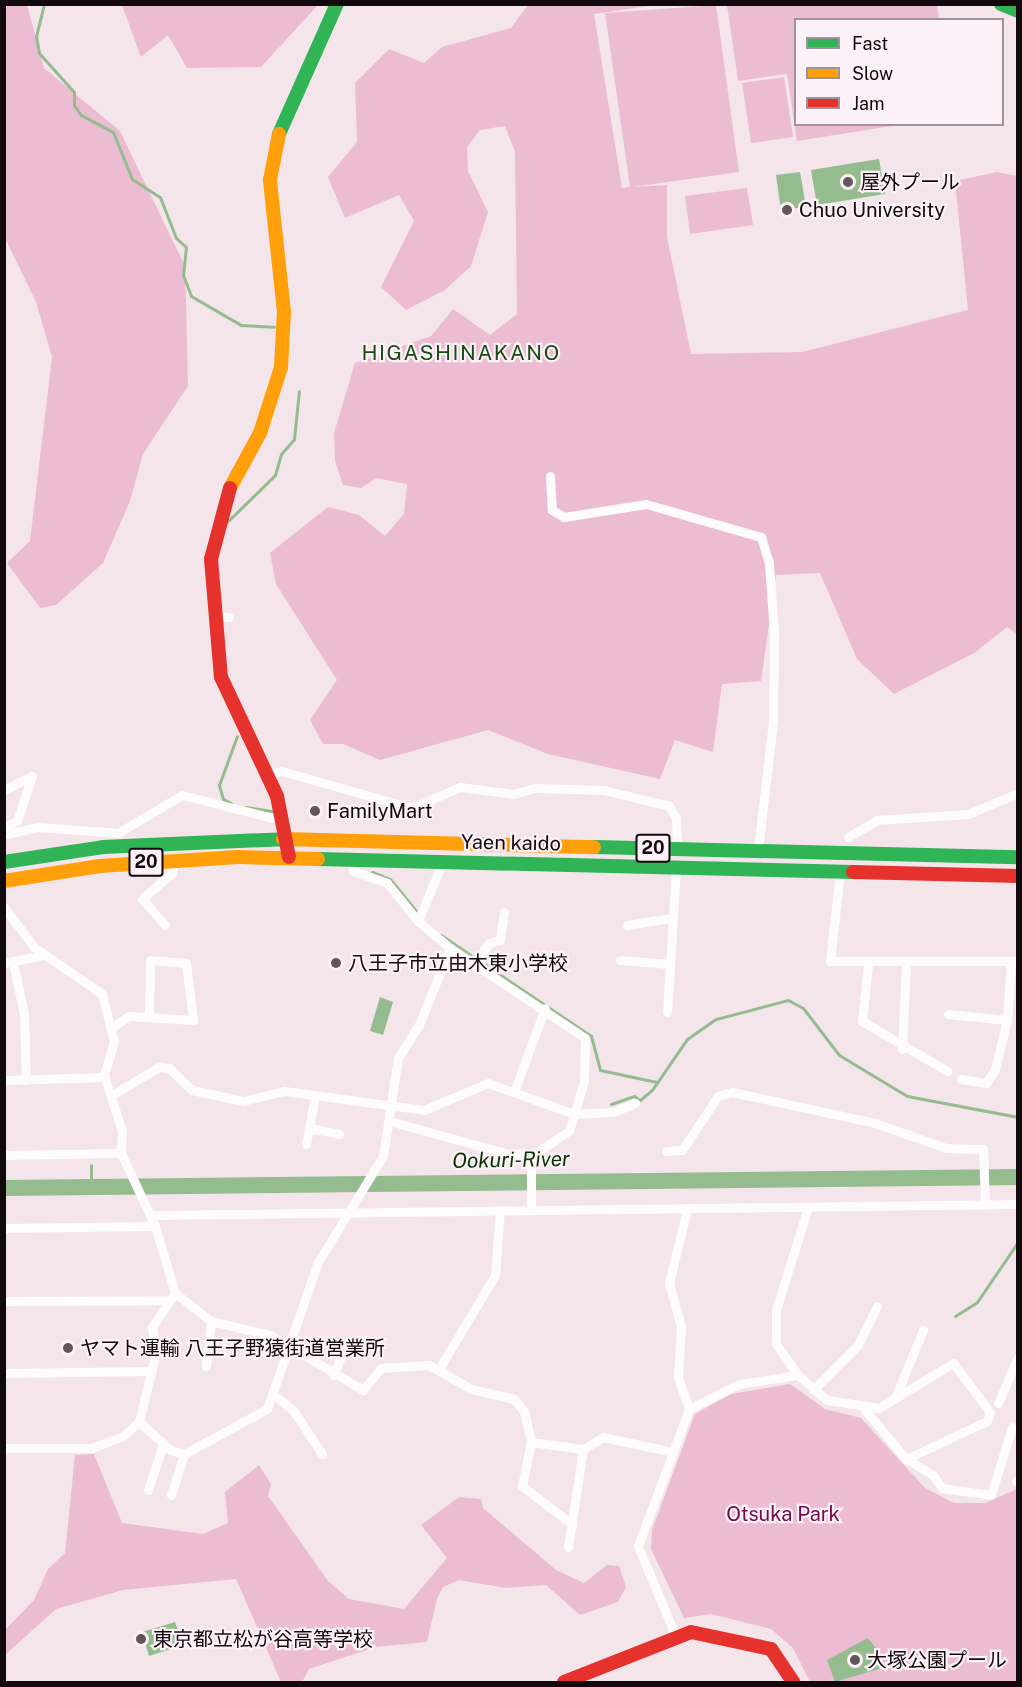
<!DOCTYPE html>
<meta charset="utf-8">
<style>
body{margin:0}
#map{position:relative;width:1022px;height:1687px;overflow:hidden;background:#f4e5eb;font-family:"Public Sans","Noto Sans JP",sans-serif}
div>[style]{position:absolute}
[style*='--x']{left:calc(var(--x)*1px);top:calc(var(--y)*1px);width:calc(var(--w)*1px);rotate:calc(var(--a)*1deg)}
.green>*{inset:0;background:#ecbcd2}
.water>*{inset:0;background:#94bc8e}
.stream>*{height:3px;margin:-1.5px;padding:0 1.5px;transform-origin:1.5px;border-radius:1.5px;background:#94bc8e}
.river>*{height:16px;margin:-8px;padding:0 8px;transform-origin:8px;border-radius:8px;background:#94bc8e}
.street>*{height:9px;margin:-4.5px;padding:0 4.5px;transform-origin:4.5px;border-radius:4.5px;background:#fdfbfc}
.fast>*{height:14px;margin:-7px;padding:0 7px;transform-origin:7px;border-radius:7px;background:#30b455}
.slow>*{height:14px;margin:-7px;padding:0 7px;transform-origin:7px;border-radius:7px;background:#ff9f0a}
.jam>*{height:14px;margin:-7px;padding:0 7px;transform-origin:7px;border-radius:7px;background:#e5322d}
.dots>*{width:16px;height:16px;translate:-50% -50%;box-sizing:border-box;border:3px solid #fcf1f6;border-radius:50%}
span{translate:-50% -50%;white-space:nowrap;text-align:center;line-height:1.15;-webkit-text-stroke:4.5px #fcf1f6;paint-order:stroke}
.shield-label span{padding:2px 4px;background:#fcf1f6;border:2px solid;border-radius:4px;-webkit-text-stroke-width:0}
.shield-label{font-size:18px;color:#12090d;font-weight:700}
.poi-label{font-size:20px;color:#12090d}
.left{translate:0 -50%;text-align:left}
.street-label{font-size:20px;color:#12090d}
.park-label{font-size:20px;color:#74084a}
.neighbourhood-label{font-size:21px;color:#194b15;letter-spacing:1.5px}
.water-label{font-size:21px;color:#083606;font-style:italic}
.frame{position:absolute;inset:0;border:6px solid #12090d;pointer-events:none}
.legend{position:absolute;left:794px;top:18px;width:210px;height:108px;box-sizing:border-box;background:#fcf1f6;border:2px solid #9e9499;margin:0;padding:8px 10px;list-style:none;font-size:18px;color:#12090d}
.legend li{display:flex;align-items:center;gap:12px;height:30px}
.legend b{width:30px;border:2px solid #9e9499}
</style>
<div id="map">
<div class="green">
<i style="clip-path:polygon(4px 5px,27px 5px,44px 68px,120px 131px,184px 264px,186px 299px,188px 386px,143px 454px,130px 501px,103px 563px,56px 605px,40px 608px,7px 563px,30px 541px,52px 357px,36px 302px,5px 238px)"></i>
<i style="clip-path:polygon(122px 5px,122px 4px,318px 5px,261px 67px,187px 68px,168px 35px,141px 57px)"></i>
<i style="clip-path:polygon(528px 5px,655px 5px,594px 14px,622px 188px,630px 187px,605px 13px,716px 5px,739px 172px,632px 187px,667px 185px,667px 237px,691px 354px,802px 352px,968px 310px,955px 181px,997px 172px,1017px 176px,1017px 634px,1007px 627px,974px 653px,894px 694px,857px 659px,820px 573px,776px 575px,761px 681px,722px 684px,713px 752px,675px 740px,660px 779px,548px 754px,488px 730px,380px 760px,343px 744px,323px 744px,310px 720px,337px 680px,276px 584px,270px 553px,328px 507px,359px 515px,385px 536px,404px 514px,407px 484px,376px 478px,361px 488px,343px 485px,335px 461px,334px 433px,355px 363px,431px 336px,453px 309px,490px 335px,517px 314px,515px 152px,505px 126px,480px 130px,467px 147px,468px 171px,488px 212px,471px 266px,445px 290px,406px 310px,381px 287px,414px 221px,399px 195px,345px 218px,328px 177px,357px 142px,355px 83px,389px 49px,424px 63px,442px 47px,511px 28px)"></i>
<i style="clip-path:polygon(937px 5px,939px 19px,796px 20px,796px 124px,898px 125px,797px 141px,787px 74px,738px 81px,727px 5px)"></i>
<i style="clip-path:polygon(784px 77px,793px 137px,751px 143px,742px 83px)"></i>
<i style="clip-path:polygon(747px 188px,753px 225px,690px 234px,685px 196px)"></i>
<i style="clip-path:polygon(790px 1384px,825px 1409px,861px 1418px,925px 1488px,954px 1503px,985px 1503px,1017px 1489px,1017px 1682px,810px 1682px,793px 1648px,771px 1629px,711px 1614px,684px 1618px,651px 1549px,652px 1530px,695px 1414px,731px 1394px)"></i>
<i style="clip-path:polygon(94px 1454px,122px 1523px,203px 1534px,228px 1523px,225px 1492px,259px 1465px,271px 1484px,268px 1496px,328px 1581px,349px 1599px,404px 1609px,447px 1558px,421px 1525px,459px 1497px,481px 1499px,483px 1508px,556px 1570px,584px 1583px,607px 1565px,619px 1566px,626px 1587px,618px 1602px,580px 1615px,546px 1585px,506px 1588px,459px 1580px,443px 1587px,437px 1599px,427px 1642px,376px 1647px,309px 1669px,302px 1682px,281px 1682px,236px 1579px,123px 1590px,56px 1609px,5px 1655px,5px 1630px,34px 1600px,48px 1569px,65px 1553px,75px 1455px)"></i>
</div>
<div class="water">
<i style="clip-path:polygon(879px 159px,885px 194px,817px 205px,811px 170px)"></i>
<i style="clip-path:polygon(800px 172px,806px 207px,781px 210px,776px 175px)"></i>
<i style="clip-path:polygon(380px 997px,393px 1002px,383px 1035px,370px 1031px)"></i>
<i style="clip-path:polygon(175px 1622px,183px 1645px,149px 1656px,142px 1632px)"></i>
<i style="clip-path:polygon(868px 1638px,882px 1656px,879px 1669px,835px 1682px,827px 1660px)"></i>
</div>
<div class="stream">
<i style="--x:44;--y:4;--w:33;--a:104"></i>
<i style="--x:36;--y:36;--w:17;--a:80"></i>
<i style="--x:39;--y:53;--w:52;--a:48.1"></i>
<i style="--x:74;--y:92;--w:13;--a:90"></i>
<i style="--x:74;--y:105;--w:12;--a:55"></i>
<i style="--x:81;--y:115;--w:36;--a:28"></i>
<i style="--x:113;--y:132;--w:51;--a:68"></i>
<i style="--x:132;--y:179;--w:33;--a:33"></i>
<i style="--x:160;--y:197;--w:44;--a:68.7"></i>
<i style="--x:176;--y:238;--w:13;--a:42"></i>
<i style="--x:186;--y:247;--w:28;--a:96"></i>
<i style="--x:183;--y:275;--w:22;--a:69"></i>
<i style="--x:191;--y:296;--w:58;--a:30.1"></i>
<i style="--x:241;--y:325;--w:33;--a:3"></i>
<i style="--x:227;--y:522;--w:67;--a:-44.4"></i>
<i style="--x:275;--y:475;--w:22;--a:-74"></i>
<i style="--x:281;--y:454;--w:20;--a:-49"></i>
<i style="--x:294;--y:439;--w:48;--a:-84.1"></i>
<i style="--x:231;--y:803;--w:9;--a:-153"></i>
<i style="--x:223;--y:799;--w:15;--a:-106"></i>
<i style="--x:219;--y:785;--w:52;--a:-69.8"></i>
<i style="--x:246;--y:807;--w:26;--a:9"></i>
<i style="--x:372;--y:872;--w:19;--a:21"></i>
<i style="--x:390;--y:879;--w:41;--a:50.9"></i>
<i style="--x:441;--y:935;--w:36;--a:34"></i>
<i style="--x:484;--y:964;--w:129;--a:33.9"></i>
<i style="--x:591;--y:1036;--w:35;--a:75"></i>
<i style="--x:600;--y:1070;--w:58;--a:11.9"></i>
<i style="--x:611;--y:1104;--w:24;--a:-19"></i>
<i style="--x:634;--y:1096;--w:7;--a:34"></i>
<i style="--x:640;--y:1100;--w:16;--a:-40"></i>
<i style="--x:652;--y:1090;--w:62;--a:-55.5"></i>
<i style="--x:687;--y:1039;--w:35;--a:-35"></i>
<i style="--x:716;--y:1019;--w:74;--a:-14.8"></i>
<i style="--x:788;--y:1000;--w:17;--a:28"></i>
<i style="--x:803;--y:1008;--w:59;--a:52.5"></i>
<i style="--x:839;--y:1055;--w:79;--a:31.1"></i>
<i style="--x:907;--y:1096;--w:113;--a:10.7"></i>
<i style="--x:91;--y:1165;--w:23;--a:90"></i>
<i style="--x:955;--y:1316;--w:26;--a:-32"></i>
<i style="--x:977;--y:1302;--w:73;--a:-55.7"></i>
</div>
<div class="river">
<i style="--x:4;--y:1188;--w:1014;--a:-0.62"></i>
</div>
<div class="street">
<i style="--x:550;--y:476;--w:34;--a:87"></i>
<i style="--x:552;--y:510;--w:14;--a:30"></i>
<i style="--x:564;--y:517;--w:83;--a:-9"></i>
<i style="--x:646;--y:504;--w:120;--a:16"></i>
<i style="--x:761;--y:537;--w:27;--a:73"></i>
<i style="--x:769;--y:563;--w:70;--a:85.9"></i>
<i style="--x:774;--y:633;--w:89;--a:90.6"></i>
<i style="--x:773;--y:722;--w:129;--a:96.7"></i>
<i style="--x:213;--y:616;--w:16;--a:4"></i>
<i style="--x:268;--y:774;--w:14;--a:-12"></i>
<i style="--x:282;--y:771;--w:135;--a:15.9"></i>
<i style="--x:412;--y:808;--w:52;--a:-23.6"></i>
<i style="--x:460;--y:787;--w:54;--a:7.4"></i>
<i style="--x:514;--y:794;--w:22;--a:-16"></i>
<i style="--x:535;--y:788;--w:69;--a:1.7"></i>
<i style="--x:604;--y:790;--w:67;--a:13.8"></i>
<i style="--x:669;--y:806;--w:14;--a:60"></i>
<i style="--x:676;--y:818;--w:30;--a:88"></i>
<i style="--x:4;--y:790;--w:31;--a:-27"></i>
<i style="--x:32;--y:776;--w:47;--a:108.4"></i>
<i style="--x:17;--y:821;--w:14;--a:155"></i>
<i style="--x:7;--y:834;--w:32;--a:-13"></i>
<i style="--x:38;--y:827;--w:80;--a:4.3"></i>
<i style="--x:118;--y:833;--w:74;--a:-30.7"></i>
<i style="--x:182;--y:795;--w:106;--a:14.2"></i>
<i style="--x:848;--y:837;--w:34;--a:-30"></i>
<i style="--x:877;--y:820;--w:91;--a:-3.8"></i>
<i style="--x:968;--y:814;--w:54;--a:-22.8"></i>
<i style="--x:350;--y:859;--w:12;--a:76"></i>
<i style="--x:353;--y:871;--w:36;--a:19"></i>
<i style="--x:387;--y:883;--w:49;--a:50.8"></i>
<i style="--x:840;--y:871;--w:91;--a:96.3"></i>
<i style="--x:830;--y:961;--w:188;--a:0"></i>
<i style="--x:4;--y:907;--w:50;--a:53.1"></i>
<i style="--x:34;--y:947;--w:83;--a:34.7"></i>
<i style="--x:102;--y:994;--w:49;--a:76"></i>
<i style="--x:114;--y:1042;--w:34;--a:107"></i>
<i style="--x:104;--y:1075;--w:59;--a:72.2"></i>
<i style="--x:122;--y:1131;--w:22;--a:93"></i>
<i style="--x:121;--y:1153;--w:81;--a:65"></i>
<i style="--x:155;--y:1226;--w:70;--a:73.4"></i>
<i style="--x:175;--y:1293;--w:41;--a:124.1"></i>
<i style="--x:152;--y:1327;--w:25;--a:81"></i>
<i style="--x:156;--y:1352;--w:72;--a:103.7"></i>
<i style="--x:139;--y:1422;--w:21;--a:139"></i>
<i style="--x:123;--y:1436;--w:34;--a:159"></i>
<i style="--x:91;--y:1448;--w:87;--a:180"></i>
<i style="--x:165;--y:925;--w:35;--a:-131"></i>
<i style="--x:142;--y:899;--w:40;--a:-41"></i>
<i style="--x:172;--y:873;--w:13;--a:-81"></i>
<i style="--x:627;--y:925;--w:45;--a:-9"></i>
<i style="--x:620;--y:960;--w:49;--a:4.7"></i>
<i style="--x:13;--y:962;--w:53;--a:78.1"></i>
<i style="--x:24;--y:1014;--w:66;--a:88.3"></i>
<i style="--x:4;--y:963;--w:41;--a:-11.3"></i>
<i style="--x:475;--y:963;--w:24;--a:-55"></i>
<i style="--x:489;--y:943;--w:11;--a:-15"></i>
<i style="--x:500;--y:940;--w:28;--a:-82"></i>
<i style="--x:868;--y:965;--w:56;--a:96.1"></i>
<i style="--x:862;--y:1021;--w:99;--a:30.5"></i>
<i style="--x:667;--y:1012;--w:145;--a:-86.4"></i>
<i style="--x:948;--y:1014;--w:59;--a:5.8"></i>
<i style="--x:112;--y:1027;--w:20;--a:-33"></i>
<i style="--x:129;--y:1016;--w:64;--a:3.6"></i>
<i style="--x:193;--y:1020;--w:57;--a:-97"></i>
<i style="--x:186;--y:963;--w:36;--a:-175"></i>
<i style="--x:150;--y:960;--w:57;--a:91"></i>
<i style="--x:902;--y:1049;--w:85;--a:-87.3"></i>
<i style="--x:961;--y:1079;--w:25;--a:9"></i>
<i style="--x:986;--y:1083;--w:17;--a:-57"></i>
<i style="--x:995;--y:1069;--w:50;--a:-76.2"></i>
<i style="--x:1007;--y:1020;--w:58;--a:-86.1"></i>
<i style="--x:4;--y:1080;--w:101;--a:-1.7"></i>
<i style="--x:515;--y:1089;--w:86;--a:-69.7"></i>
<i style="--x:112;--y:1095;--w:55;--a:-30.8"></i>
<i style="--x:159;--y:1067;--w:10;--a:6"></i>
<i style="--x:169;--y:1068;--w:32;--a:44"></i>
<i style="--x:192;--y:1090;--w:52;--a:12.2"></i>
<i style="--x:243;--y:1101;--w:42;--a:-13.7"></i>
<i style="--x:284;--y:1091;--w:141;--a:7.7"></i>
<i style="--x:424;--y:1110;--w:69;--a:-22.9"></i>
<i style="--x:488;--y:1083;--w:91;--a:19.8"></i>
<i style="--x:574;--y:1114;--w:39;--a:-3"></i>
<i style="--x:613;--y:1112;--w:24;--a:-22"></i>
<i style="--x:389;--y:1121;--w:124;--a:15.4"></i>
<i style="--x:509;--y:1154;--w:27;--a:-2"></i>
<i style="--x:536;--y:1153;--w:40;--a:-34"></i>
<i style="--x:569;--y:1131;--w:52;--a:-73.3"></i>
<i style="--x:584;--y:1081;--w:43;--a:-88.7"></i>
<i style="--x:585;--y:1038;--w:162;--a:-146.3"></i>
<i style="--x:309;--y:1128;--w:31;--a:11"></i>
<i style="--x:306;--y:1144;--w:48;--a:-79.2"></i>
<i style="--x:666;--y:1151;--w:16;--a:-4"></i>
<i style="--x:682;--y:1150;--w:65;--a:-56.3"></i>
<i style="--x:718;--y:1096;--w:15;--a:-16"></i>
<i style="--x:732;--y:1092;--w:146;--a:12.2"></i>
<i style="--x:875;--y:1123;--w:75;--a:19.4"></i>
<i style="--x:946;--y:1148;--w:37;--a:2"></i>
<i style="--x:983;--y:1149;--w:55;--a:87.9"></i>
<i style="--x:531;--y:1154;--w:56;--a:90"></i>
<i style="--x:4;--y:1155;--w:117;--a:-1"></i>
<i style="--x:687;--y:1210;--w:75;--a:103.9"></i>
<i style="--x:669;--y:1283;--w:45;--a:74.4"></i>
<i style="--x:681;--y:1326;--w:52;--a:93.3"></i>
<i style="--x:678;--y:1378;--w:33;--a:70"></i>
<i style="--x:151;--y:1215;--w:867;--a:-0.73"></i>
<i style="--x:4;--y:1228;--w:151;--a:-0.8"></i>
<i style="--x:175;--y:1293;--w:46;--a:37.9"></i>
<i style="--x:211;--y:1321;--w:61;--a:13.3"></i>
<i style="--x:270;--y:1335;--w:108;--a:30.6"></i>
<i style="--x:363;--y:1390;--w:28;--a:-51"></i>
<i style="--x:381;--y:1368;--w:48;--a:-3.6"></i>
<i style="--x:429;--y:1365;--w:48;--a:29.7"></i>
<i style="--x:471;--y:1389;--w:44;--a:13.1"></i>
<i style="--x:514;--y:1399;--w:16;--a:50"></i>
<i style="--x:524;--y:1411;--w:32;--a:77"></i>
<i style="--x:531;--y:1442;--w:45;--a:101.6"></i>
<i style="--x:522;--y:1486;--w:64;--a:37.4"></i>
<i style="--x:4;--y:1301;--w:165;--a:-0.3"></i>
<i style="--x:206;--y:1366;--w:45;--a:-83.7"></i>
<i style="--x:440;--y:1367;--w:107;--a:-59.1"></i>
<i style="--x:495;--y:1275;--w:65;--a:-85.6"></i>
<i style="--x:4;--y:1373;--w:148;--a:-0.8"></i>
<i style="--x:333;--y:1375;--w:37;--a:-66"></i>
<i style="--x:798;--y:1375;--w:39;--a:-125"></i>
<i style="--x:776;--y:1343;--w:33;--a:-90"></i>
<i style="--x:776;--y:1310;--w:108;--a:-72.7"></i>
<i style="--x:813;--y:1390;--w:64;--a:-45"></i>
<i style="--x:858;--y:1345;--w:43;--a:-64"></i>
<i style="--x:273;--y:1394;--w:26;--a:39"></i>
<i style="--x:293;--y:1410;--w:53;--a:56.6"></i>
<i style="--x:895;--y:1398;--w:74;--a:-67.6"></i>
<i style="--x:998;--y:1403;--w:50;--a:-66.5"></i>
<i style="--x:865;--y:1410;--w:64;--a:50.1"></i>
<i style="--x:906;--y:1459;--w:31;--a:31"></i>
<i style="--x:933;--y:1475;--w:16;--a:55"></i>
<i style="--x:942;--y:1488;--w:49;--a:8.1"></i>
<i style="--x:991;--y:1495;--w:71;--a:-72.8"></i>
<i style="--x:139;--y:1422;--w:43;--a:41.2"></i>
<i style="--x:171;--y:1450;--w:14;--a:17"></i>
<i style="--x:184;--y:1454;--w:94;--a:-28.5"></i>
<i style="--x:267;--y:1409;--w:156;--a:-70.9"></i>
<i style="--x:318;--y:1262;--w:124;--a:-58.5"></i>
<i style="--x:383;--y:1156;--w:99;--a:-81.3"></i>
<i style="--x:398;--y:1058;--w:39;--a:-58"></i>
<i style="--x:419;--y:1025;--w:83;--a:-68.1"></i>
<i style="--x:450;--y:948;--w:42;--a:-139.8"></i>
<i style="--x:418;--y:921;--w:65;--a:-67.4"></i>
<i style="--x:531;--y:1442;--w:52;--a:7.7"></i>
<i style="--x:1016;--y:1481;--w:2;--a:-27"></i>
<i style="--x:148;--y:1490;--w:48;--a:-71.9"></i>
<i style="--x:171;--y:1495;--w:43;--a:-72.4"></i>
<i style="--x:568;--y:1547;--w:99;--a:-81.3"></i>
<i style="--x:583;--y:1449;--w:23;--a:-31"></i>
<i style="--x:603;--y:1437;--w:72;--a:12.1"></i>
<i style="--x:676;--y:1637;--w:99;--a:-112.7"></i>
<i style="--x:638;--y:1546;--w:146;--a:-69.6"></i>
<i style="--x:689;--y:1409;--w:56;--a:-26.6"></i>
<i style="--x:739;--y:1384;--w:60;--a:-8.7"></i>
<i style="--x:798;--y:1375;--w:38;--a:41"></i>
<i style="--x:827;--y:1400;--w:53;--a:8.7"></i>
<i style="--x:879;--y:1408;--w:87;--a:-31.3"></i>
<i style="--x:953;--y:1363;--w:61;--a:52.9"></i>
<i style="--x:990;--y:1412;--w:9;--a:108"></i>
<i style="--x:987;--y:1421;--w:89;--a:154.9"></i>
</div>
<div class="fast">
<i style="--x:1001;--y:4;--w:18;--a:22"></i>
<i style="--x:279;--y:134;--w:142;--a:-66"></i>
<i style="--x:594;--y:847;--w:424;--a:1.4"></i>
<i style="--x:318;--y:859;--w:535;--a:1.39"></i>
<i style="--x:4;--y:862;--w:100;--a:-8.6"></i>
<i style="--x:103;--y:847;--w:180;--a:-2.5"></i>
</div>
<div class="slow">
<i style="--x:230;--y:488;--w:63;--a:-61.4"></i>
<i style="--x:260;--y:433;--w:69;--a:-72.3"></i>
<i style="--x:281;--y:367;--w:55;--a:-86.9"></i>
<i style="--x:284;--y:312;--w:133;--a:-96.1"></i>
<i style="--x:270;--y:180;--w:47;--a:-78.9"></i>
<i style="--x:283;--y:839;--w:311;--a:1.5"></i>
<i style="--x:4;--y:881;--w:97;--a:-8.9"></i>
<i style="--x:100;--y:866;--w:138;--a:-3.7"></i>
<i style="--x:238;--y:857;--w:80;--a:1.4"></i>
</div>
<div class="jam">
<i style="--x:230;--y:488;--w:73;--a:105"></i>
<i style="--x:211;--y:559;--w:118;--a:85.2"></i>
<i style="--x:221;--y:677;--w:132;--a:64.8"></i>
<i style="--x:277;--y:796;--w:62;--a:78.9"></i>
<i style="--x:853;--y:872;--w:165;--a:1.4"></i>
<i style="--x:564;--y:1682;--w:136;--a:-21.5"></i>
<i style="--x:691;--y:1632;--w:82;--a:12"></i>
<i style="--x:771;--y:1649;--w:40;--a:56"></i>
</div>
<div class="dots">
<i style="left:848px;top:182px;background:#61565b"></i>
<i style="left:787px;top:210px;background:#61565b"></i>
<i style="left:315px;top:811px;background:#61565b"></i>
<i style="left:336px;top:963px;background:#61565b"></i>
<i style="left:68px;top:1348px;background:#61565b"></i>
<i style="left:141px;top:1639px;background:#61565b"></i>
<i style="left:855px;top:1660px;background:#61565b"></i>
</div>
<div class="shield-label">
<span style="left:653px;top:848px">20</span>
<span style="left:146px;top:862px">20</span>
</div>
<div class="poi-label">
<span class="left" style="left:860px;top:182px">屋外プール</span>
<span class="left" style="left:799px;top:210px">Chuo University</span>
<span class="left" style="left:327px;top:811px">FamilyMart</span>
<span class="left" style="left:348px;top:963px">八王子市立由木東小学校</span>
<span class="left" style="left:80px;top:1348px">ヤマト運輸 八王子野猿街道営業所</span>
<span class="left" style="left:153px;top:1639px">東京都立松が谷高等学校</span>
<span class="left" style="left:867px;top:1660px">大塚公園プール</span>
</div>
<div class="street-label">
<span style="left:511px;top:843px;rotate:1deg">Yaen kaido</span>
</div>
<div class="park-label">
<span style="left:783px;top:1514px">Otsuka Park</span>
</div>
<div class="neighbourhood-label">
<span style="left:461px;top:353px">HIGASHINAKANO</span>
</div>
<div class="water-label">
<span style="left:511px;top:1160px;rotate:-1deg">Ookuri-River</span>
</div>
<div class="frame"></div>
<ul class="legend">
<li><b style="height:8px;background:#30b455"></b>Fast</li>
<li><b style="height:8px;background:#ff9f0a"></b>Slow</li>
<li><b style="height:8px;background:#e5322d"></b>Jam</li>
</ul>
</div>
